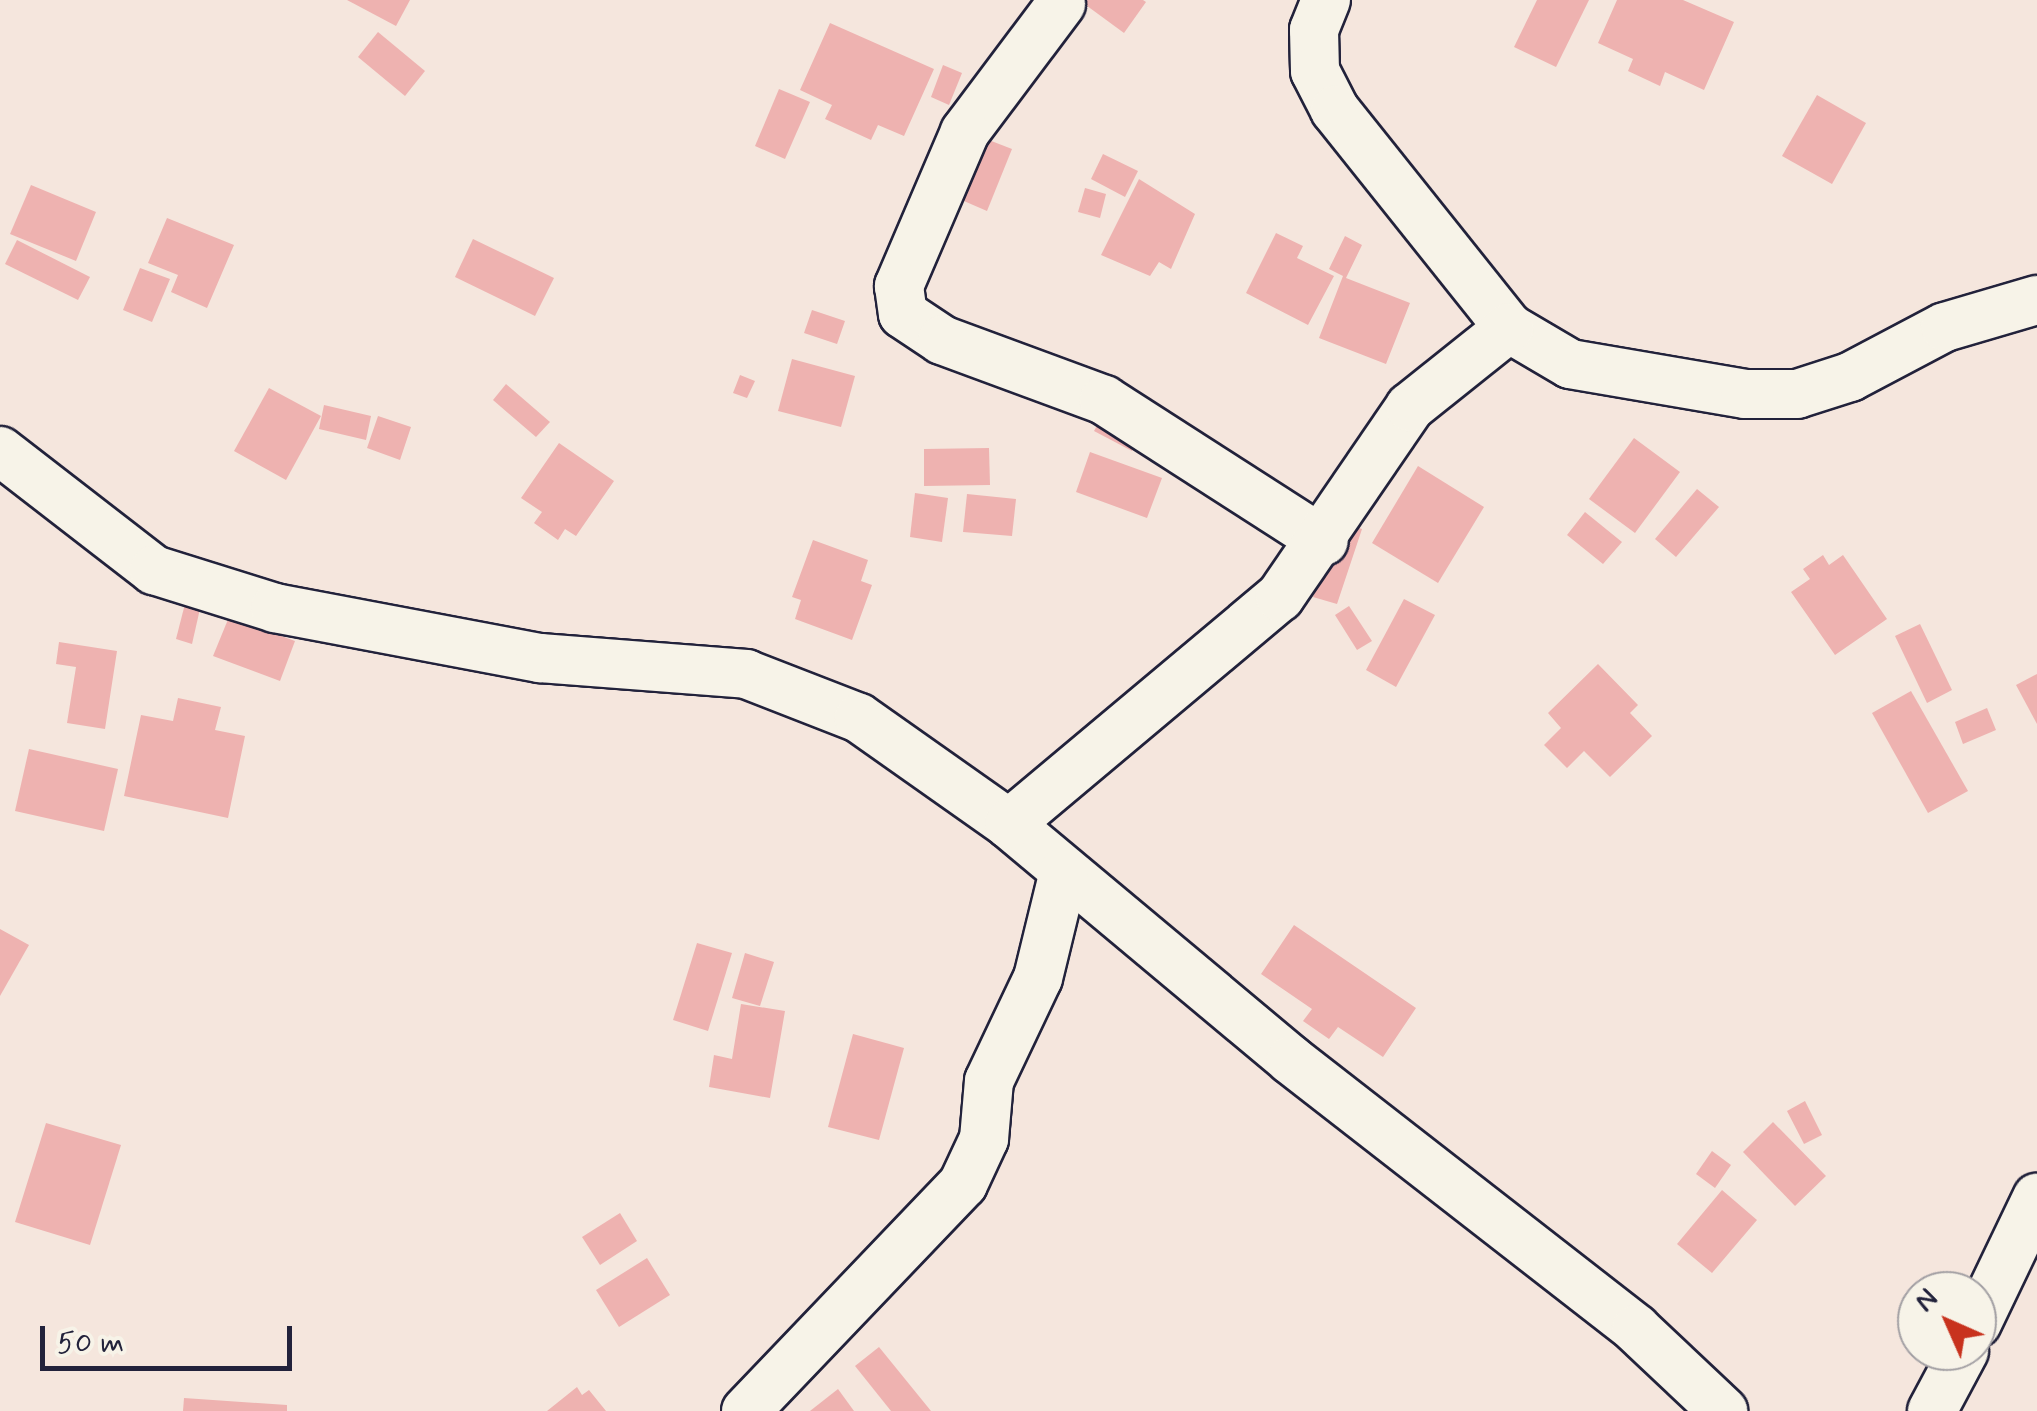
<!DOCTYPE html>
<style>
body{margin:0}
#map{position:relative;width:2037px;height:1411px;overflow:hidden;background:#f5e6dd;font-family:Mynerve,sans-serif}
div>[style]{position:absolute}
[style*='--x']{left:calc(var(--x)*1px);top:calc(var(--y)*1px);width:calc(var(--w)*1px);rotate:calc(var(--a)*1deg)}
.building>*{inset:0;background:#eeb2b0}
.roads{filter:drop-shadow(2px 0 #22223b) drop-shadow(-2px 0 #22223b) drop-shadow(0 2px #22223b) drop-shadow(0 -2px #22223b)}
.minor>*{height:48px;margin:-24px;padding:0 24px;transform-origin:24px;border-radius:24px;background:#f7f3e8}
span{translate:-50% -50%;white-space:nowrap;text-align:center;line-height:1.15;-webkit-text-stroke:10px #f7f3e8;paint-order:stroke}
.north{position:absolute;left:1897px;top:1271px;width:100px;height:100px;box-sizing:border-box;background:#f7f3e8;border:2px solid #a29fa3;border-radius:50%;rotate:315deg;font-size:28px;font-weight:700;line-height:40px;text-align:center;color:#22223b}
.north::after{content:'';display:block;margin:auto;width:35px;height:45px;background:#c8321e;clip-path:polygon(50% 0,100% 100%,50% 72%,0 100%)}
.scale{position:absolute;left:40px;top:1326px;width:252px;height:45px;box-sizing:border-box;border:5px solid #22223b;border-top:0;padding-left:12px;font-size:30px;line-height:35px;white-space:nowrap;color:#22223b;-webkit-text-stroke:8px #f7f3e8;paint-order:stroke}
</style>
<div id="map">
<div class="building">
<i style="clip-path:polygon(347px 0,410px 0,396px 26px)"></i>
<i style="clip-path:polygon(1079px 0,1143px 0,1146px 2px,1124px 33px)"></i>
<i style="clip-path:polygon(1537px 0,1589px 0,1556px 67px,1514px 47px)"></i>
<i style="clip-path:polygon(1617px 0,1683px 0,1734px 22px,1704px 90px,1665px 72px,1660px 86px,1628px 71px,1633px 59px,1598px 43px)"></i>
<i style="clip-path:polygon(830px 23px,934px 69px,904px 136px,878px 125px,871px 140px,825px 119px,832px 105px,800px 90px)"></i>
<i style="clip-path:polygon(378px 32px,425px 71px,405px 96px,358px 57px)"></i>
<i style="clip-path:polygon(943px 65px,962px 73px,949px 105px,931px 97px)"></i>
<i style="clip-path:polygon(779px 89px,810px 102px,785px 159px,755px 146px)"></i>
<i style="clip-path:polygon(1817px 95px,1866px 123px,1832px 184px,1782px 156px)"></i>
<i style="clip-path:polygon(981px 137px,1012px 149px,987px 211px,957px 198px)"></i>
<i style="clip-path:polygon(1103px 154px,1138px 171px,1125px 197px,1091px 179px)"></i>
<i style="clip-path:polygon(1139px 179px,1195px 214px,1171px 269px,1159px 262px,1150px 276px,1101px 255px)"></i>
<i style="clip-path:polygon(31px 185px,96px 212px,76px 261px,10px 234px)"></i>
<i style="clip-path:polygon(1085px 188px,1106px 194px,1100px 218px,1078px 212px)"></i>
<i style="clip-path:polygon(167px 218px,234px 245px,207px 308px,171px 292px,178px 275px,148px 263px)"></i>
<i style="clip-path:polygon(1276px 233px,1303px 246px,1297px 258px,1334px 276px,1308px 325px,1246px 293px)"></i>
<i style="clip-path:polygon(1345px 236px,1362px 245px,1346px 278px,1410px 303px,1386px 364px,1319px 338px,1343px 276px,1329px 269px)"></i>
<i style="clip-path:polygon(473px 239px,554px 278px,535px 316px,455px 277px)"></i>
<i style="clip-path:polygon(17px 240px,90px 277px,78px 300px,5px 264px)"></i>
<i style="clip-path:polygon(140px 268px,170px 279px,152px 322px,123px 310px)"></i>
<i style="clip-path:polygon(812px 310px,845px 321px,837px 344px,804px 333px)"></i>
<i style="clip-path:polygon(792px 359px,855px 376px,841px 427px,778px 411px)"></i>
<i style="clip-path:polygon(740px 375px,755px 381px,747px 398px,733px 393px)"></i>
<i style="clip-path:polygon(506px 384px,550px 422px,536px 437px,493px 400px)"></i>
<i style="clip-path:polygon(269px 388px,321px 416px,286px 480px,234px 451px)"></i>
<i style="clip-path:polygon(324px 405px,371px 416px,366px 440px,319px 429px)"></i>
<i style="clip-path:polygon(1108px 406px,1145px 426px,1132px 451px,1094px 431px)"></i>
<i style="clip-path:polygon(378px 416px,411px 427px,400px 460px,367px 448px)"></i>
<i style="clip-path:polygon(1634px 438px,1680px 472px,1635px 533px,1589px 499px)"></i>
<i style="clip-path:polygon(559px 443px,614px 481px,576px 536px,565px 529px,558px 540px,534px 523px,542px 512px,521px 498px)"></i>
<i style="clip-path:polygon(989px 448px,990px 485px,924px 486px,924px 449px)"></i>
<i style="clip-path:polygon(1090px 452px,1162px 478px,1147px 518px,1076px 492px)"></i>
<i style="clip-path:polygon(1418px 466px,1484px 507px,1438px 583px,1372px 543px)"></i>
<i style="clip-path:polygon(1697px 489px,1719px 507px,1676px 557px,1655px 539px)"></i>
<i style="clip-path:polygon(915px 493px,948px 498px,942px 542px,910px 537px)"></i>
<i style="clip-path:polygon(967px 494px,1016px 499px,1012px 536px,963px 532px)"></i>
<i style="clip-path:polygon(1585px 512px,1622px 542px,1603px 564px,1567px 535px)"></i>
<i style="clip-path:polygon(1339px 522px,1362px 529px,1337px 604px,1313px 597px)"></i>
<i style="clip-path:polygon(813px 540px,868px 560px,861px 581px,872px 585px,852px 640px,795px 619px,801px 600px,792px 597px)"></i>
<i style="clip-path:polygon(1823px 555px,1829px 565px,1843px 555px,1887px 619px,1835px 655px,1791px 592px,1810px 579px,1803px 569px)"></i>
<i style="clip-path:polygon(187px 596px,202px 600px,192px 644px,176px 639px)"></i>
<i style="clip-path:polygon(1404px 599px,1435px 615px,1396px 687px,1366px 670px)"></i>
<i style="clip-path:polygon(1349px 606px,1372px 641px,1357px 650px,1335px 615px)"></i>
<i style="clip-path:polygon(229px 617px,295px 641px,280px 681px,213px 656px)"></i>
<i style="clip-path:polygon(1920px 624px,1952px 690px,1927px 703px,1895px 636px)"></i>
<i style="clip-path:polygon(59px 642px,117px 651px,105px 729px,67px 723px,76px 667px,56px 664px)"></i>
<i style="clip-path:polygon(1598px 664px,1638px 705px,1630px 713px,1652px 736px,1610px 777px,1584px 751px,1567px 768px,1544px 745px,1561px 728px,1548px 713px)"></i>
<i style="clip-path:polygon(2037px 674px,2037px 724px,2016px 685px)"></i>
<i style="clip-path:polygon(1911px 691px,1968px 791px,1928px 813px,1872px 713px)"></i>
<i style="clip-path:polygon(178px 698px,221px 707px,215px 730px,245px 736px,228px 818px,124px 796px,141px 715px,173px 721px)"></i>
<i style="clip-path:polygon(1987px 708px,1996px 730px,1963px 744px,1955px 722px)"></i>
<i style="clip-path:polygon(29px 749px,118px 769px,104px 831px,15px 811px)"></i>
<i style="clip-path:polygon(1294px 925px,1416px 1008px,1383px 1057px,1338px 1027px,1329px 1039px,1303px 1021px,1312px 1009px,1261px 974px)"></i>
<i style="clip-path:polygon(0 929px,29px 945px,0 996px)"></i>
<i style="clip-path:polygon(697px 943px,732px 953px,708px 1031px,673px 1020px)"></i>
<i style="clip-path:polygon(745px 953px,774px 962px,760px 1006px,732px 998px)"></i>
<i style="clip-path:polygon(741px 1004px,785px 1011px,770px 1098px,709px 1087px,714px 1055px,732px 1059px)"></i>
<i style="clip-path:polygon(853px 1034px,904px 1048px,879px 1140px,828px 1127px)"></i>
<i style="clip-path:polygon(1805px 1101px,1822px 1135px,1804px 1144px,1787px 1111px)"></i>
<i style="clip-path:polygon(1773px 1122px,1826px 1176px,1795px 1206px,1743px 1152px)"></i>
<i style="clip-path:polygon(46px 1123px,121px 1145px,90px 1245px,15px 1222px)"></i>
<i style="clip-path:polygon(1712px 1151px,1731px 1165px,1715px 1188px,1696px 1174px)"></i>
<i style="clip-path:polygon(1722px 1190px,1757px 1220px,1712px 1273px,1677px 1244px)"></i>
<i style="clip-path:polygon(620px 1213px,637px 1241px,600px 1265px,582px 1237px)"></i>
<i style="clip-path:polygon(647px 1258px,670px 1295px,619px 1327px,596px 1290px)"></i>
<i style="clip-path:polygon(879px 1347px,931px 1411px,891px 1411px,855px 1366px)"></i>
<i style="clip-path:polygon(577px 1387px,582px 1395px,589px 1390px,606px 1411px,547px 1411px)"></i>
<i style="clip-path:polygon(838px 1389px,854px 1411px,810px 1411px)"></i>
<i style="clip-path:polygon(184px 1398px,287px 1405px,287px 1411px,183px 1411px)"></i>
</div>
<div class="roads">
<div class="minor">
<i style="--x:1326;--y:0;--w:32;--a:112"></i>
<i style="--x:1314;--y:30;--w:41;--a:88.6"></i>
<i style="--x:1315;--y:71;--w:44;--a:62.9"></i>
<i style="--x:1335;--y:110;--w:279;--a:51.4"></i>
<i style="--x:1509;--y:328;--w:71;--a:30.5"></i>
<i style="--x:1570;--y:364;--w:178;--a:9.7"></i>
<i style="--x:1745;--y:394;--w:52;--a:0"></i>
<i style="--x:1797;--y:394;--w:56;--a:-17.8"></i>
<i style="--x:1850;--y:377;--w:107;--a:-27.8"></i>
<i style="--x:1945;--y:327;--w:96;--a:-16.4"></i>
<i style="--x:1061;--y:4;--w:160;--a:126.9"></i>
<i style="--x:965;--y:132;--w:168;--a:113.2"></i>
<i style="--x:899;--y:286;--w:28;--a:82"></i>
<i style="--x:903;--y:314;--w:47;--a:33.7"></i>
<i style="--x:942;--y:340;--w:173;--a:20.3"></i>
<i style="--x:1104;--y:400;--w:261;--a:32.7"></i>
<i style="--x:0;--y:451;--w:195;--a:37.7"></i>
<i style="--x:154;--y:570;--w:127;--a:17.4"></i>
<i style="--x:275;--y:608;--w:270;--a:10.7"></i>
<i style="--x:540;--y:658;--w:207;--a:4.4"></i>
<i style="--x:746;--y:674;--w:121;--a:21.3"></i>
<i style="--x:859;--y:718;--w:184;--a:35.2"></i>
<i style="--x:1009;--y:824;--w:368;--a:39.9"></i>
<i style="--x:1291;--y:1060;--w:437;--a:37.9"></i>
<i style="--x:1636;--y:1329;--w:120;--a:43.3"></i>
<i style="--x:1009;--y:824;--w:354;--a:-40"></i>
<i style="--x:1280;--y:597;--w:230;--a:-55.6"></i>
<i style="--x:1410;--y:407;--w:127;--a:-38.6"></i>
<i style="--x:1977;--y:1323;--w:139;--a:-64.4"></i>
<i style="--x:746;--y:1411;--w:314;--a:-46.3"></i>
<i style="--x:963;--y:1184;--w:50;--a:-65"></i>
<i style="--x:984;--y:1139;--w:58;--a:-85.1"></i>
<i style="--x:989;--y:1081;--w:114;--a:-64.6"></i>
<i style="--x:1038;--y:978;--w:110;--a:-76.3"></i>
<i style="--x:1932;--y:1411;--w:68;--a:-61.9"></i>
</div>
</div>
<div class="north">N</div>
<div class="scale">50 m</div>
</div>
